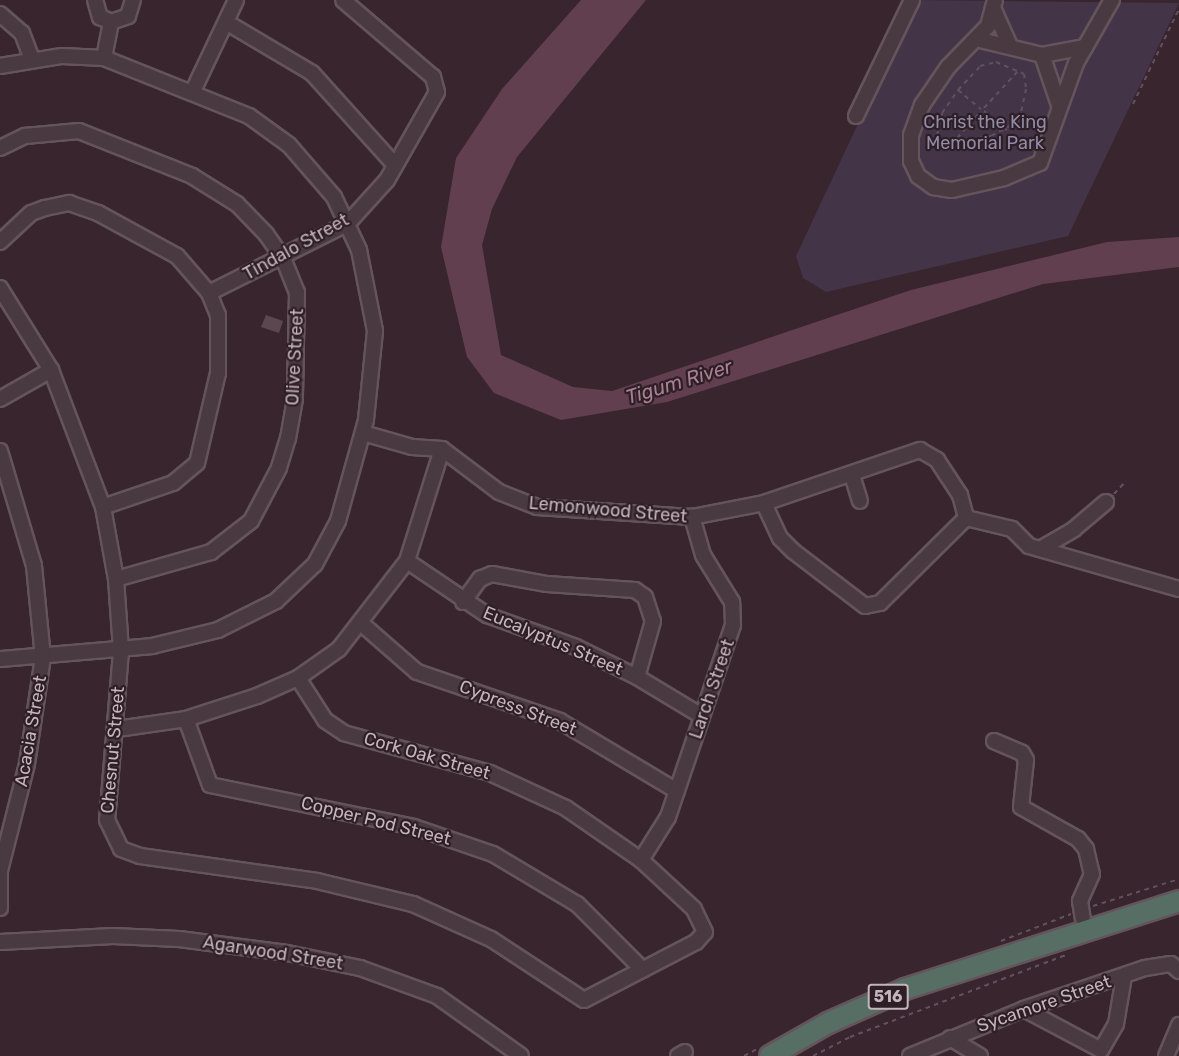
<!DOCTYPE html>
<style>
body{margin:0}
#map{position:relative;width:1179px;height:1056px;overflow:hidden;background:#38252e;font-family:Rubik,sans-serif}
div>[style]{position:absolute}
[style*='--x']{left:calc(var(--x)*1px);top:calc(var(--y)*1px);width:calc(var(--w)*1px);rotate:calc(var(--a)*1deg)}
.green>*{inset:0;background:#443448}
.water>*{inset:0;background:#623f4f}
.building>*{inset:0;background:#5c4751}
.path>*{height:2px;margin-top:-1px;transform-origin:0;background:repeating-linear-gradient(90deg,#625060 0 4.5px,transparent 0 9px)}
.roads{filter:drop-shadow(2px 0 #64545b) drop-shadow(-2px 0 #64545b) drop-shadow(0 2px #64545b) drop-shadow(0 -2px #64545b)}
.minor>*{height:14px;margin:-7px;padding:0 7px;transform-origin:7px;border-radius:7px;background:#493940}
.highway>*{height:20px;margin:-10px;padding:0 10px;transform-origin:10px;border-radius:10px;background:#576e64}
span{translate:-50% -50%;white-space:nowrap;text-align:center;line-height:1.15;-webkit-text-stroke:4.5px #2e1e25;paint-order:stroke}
.shield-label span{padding:2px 4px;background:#2e1e25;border:2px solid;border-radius:4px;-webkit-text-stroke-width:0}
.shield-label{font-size:16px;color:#c4b4bb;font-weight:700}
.park-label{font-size:18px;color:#918ba8}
.street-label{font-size:18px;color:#c4b4bb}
.water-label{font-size:20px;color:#a98093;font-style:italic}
</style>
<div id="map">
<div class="green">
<i style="clip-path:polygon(916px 0,1179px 3px,1068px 236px,826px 292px,803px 278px,796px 256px)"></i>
</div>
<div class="water">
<i style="clip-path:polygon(581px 0,646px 0,517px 157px,492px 209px,482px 245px,501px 355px,573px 387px,612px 391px,911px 290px,1107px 242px,1179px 237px,1179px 267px,1043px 284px,667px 402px,561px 420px,494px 393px,467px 357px,441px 247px,456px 158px,502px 89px)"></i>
</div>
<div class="building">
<i style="clip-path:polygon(266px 315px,283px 321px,279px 333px,261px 327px)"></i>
</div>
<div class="path">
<i style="--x:996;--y:62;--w:30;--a:23"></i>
<i style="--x:1024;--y:74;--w:15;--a:82"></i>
<i style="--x:1026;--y:89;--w:33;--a:102"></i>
<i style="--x:1019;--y:121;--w:32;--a:152"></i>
<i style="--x:991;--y:136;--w:57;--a:171.9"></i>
<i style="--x:935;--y:144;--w:32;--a:-77"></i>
<i style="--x:942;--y:113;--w:28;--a:-55"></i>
<i style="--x:958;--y:90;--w:33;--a:-47"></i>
<i style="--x:980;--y:66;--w:16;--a:-14"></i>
<i style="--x:958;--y:90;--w:30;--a:40"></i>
<i style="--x:1133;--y:104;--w:106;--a:-64.2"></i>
<i style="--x:984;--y:108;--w:50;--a:-47.4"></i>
<i style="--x:984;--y:111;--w:30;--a:40"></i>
<i style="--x:951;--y:145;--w:45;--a:-48.6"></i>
<i style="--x:1114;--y:494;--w:16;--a:-47"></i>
<i style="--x:1093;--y:906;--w:90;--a:-17.4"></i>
<i style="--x:1001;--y:941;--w:75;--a:-21.1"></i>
<i style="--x:744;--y:1056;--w:15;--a:-28"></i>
<i style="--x:813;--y:1056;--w:42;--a:-27.2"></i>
<i style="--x:850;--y:1037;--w:233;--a:-20.8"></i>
</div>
<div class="roads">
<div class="minor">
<i style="--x:95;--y:0;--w:18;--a:74"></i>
<i style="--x:100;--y:17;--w:12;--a:24"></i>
<i style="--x:111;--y:22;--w:18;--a:-19"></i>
<i style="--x:128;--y:16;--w:17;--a:-73"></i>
<i style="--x:995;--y:0;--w:27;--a:105"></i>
<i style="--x:988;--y:26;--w:57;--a:134.3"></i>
<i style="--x:948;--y:67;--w:46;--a:124.4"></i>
<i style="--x:922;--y:105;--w:32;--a:110"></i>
<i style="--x:911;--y:135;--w:26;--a:90"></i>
<i style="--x:911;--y:161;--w:17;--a:65"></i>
<i style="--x:918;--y:176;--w:19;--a:36"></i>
<i style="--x:933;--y:187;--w:19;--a:9"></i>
<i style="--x:952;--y:190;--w:53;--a:-13"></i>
<i style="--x:1004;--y:178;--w:39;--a:-23"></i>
<i style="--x:1040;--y:163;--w:106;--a:-70.2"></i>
<i style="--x:1076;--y:63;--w:73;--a:-60.3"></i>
<i style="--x:994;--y:10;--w:37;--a:66"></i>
<i style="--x:0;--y:14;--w:29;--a:41"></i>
<i style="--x:22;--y:33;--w:28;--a:69"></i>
<i style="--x:226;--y:22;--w:100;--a:30.7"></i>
<i style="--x:312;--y:73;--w:122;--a:48"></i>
<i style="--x:976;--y:39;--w:68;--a:13.6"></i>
<i style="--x:1042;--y:55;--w:53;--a:71.2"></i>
<i style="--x:1042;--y:55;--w:44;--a:-10.5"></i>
<i style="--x:104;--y:58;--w:37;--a:-79"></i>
<i style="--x:0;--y:66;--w:63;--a:-9.2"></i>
<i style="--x:62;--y:56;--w:42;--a:2.7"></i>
<i style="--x:104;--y:58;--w:156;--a:21.8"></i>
<i style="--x:249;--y:116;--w:49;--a:35.9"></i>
<i style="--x:289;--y:145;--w:69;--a:49.1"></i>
<i style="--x:334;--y:197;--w:59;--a:64.7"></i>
<i style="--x:359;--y:250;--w:83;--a:78.8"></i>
<i style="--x:375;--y:331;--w:89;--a:95.8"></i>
<i style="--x:366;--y:420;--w:105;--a:105.5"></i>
<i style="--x:338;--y:521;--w:49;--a:118.1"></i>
<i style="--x:315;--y:564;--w:54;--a:136.5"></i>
<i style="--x:276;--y:601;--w:65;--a:153.4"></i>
<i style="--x:218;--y:630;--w:68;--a:166.4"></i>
<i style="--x:152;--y:646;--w:153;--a:175.1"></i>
<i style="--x:193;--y:91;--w:101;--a:-64.7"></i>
<i style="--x:856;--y:116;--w:129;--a:-64.2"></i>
<i style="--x:0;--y:148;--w:28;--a:-26"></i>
<i style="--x:25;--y:136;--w:54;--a:-5.3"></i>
<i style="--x:79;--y:131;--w:122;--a:21.7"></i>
<i style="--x:192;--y:176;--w:53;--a:31.9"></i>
<i style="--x:237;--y:204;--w:42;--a:46"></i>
<i style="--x:266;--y:234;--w:29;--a:55"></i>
<i style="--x:283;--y:258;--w:37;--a:68"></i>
<i style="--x:297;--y:292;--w:107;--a:91.1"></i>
<i style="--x:295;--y:399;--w:40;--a:100"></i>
<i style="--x:288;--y:438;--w:31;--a:107"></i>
<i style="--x:279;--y:468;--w:60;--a:117.8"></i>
<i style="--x:251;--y:521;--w:51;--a:142.2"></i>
<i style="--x:211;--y:552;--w:99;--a:164.1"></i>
<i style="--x:0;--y:242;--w:42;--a:-43.1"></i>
<i style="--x:31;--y:213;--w:15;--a:-20"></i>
<i style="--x:45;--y:208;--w:25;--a:-12"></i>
<i style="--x:69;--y:203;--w:31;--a:19"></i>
<i style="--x:98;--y:213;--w:90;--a:28.6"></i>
<i style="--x:177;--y:256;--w:49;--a:49.1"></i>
<i style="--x:209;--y:293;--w:24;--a:68"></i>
<i style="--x:218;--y:315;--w:58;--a:90"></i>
<i style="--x:218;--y:373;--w:92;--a:103.1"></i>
<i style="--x:197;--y:463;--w:31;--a:140"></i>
<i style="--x:173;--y:483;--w:74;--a:161.1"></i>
<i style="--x:0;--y:288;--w:97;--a:58.1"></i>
<i style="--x:51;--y:370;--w:147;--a:69.2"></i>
<i style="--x:103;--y:507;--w:73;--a:79.8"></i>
<i style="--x:116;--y:579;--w:72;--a:86"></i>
<i style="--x:121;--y:651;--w:170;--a:94.7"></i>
<i style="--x:107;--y:820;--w:32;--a:64"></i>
<i style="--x:121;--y:849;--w:20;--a:20"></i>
<i style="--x:140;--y:856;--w:179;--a:8"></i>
<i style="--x:317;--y:881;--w:99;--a:13.5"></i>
<i style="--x:413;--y:904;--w:85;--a:24.2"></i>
<i style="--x:491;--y:939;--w:111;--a:33.3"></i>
<i style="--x:584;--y:1000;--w:126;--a:-27.4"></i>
<i style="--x:696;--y:942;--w:13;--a:-48"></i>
<i style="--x:705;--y:932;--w:25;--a:-116"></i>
<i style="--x:694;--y:909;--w:72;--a:-137.2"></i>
<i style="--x:641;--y:860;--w:91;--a:-145.3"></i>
<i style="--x:566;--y:808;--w:84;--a:-155.3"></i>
<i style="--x:490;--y:773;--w:151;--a:-164.7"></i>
<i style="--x:344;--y:733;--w:23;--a:-146"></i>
<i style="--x:325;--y:720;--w:50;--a:-122.7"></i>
<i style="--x:209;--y:293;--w:156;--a:-26.7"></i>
<i style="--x:348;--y:223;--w:58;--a:-47.8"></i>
<i style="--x:387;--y:180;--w:101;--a:-60.4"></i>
<i style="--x:437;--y:92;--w:16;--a:-105"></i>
<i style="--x:433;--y:77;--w:118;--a:-139.5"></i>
<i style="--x:0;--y:399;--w:59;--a:-29.6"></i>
<i style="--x:363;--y:433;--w:51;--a:15.9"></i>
<i style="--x:412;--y:447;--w:30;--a:4"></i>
<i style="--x:442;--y:449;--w:71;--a:37"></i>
<i style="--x:499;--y:492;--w:41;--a:21.5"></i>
<i style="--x:537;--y:507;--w:155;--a:3.7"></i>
<i style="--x:692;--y:517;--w:73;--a:-11"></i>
<i style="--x:764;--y:503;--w:165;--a:-18.8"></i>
<i style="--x:920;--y:450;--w:20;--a:30"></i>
<i style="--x:937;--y:460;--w:42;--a:56.7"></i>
<i style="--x:960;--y:495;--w:24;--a:75"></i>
<i style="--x:966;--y:518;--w:121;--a:135.3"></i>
<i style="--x:880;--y:603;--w:15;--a:169"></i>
<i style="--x:865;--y:606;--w:91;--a:-142.6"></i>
<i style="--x:793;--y:551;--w:18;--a:-135"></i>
<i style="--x:780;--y:538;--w:38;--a:-115"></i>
<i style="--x:0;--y:451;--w:120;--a:73.5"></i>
<i style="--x:34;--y:566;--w:91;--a:84.4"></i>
<i style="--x:43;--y:657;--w:108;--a:98.5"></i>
<i style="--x:27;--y:764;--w:110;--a:104.2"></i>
<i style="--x:852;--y:475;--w:27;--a:73"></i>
<i style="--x:966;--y:518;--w:47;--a:13.4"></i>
<i style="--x:1012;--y:529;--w:24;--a:45"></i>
<i style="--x:1029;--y:546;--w:156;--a:16"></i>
<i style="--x:1040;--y:549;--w:39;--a:-30"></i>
<i style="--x:1074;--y:529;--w:42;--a:-40.2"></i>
<i style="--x:407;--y:561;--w:97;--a:34"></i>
<i style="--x:487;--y:615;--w:95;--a:19.8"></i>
<i style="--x:576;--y:647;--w:68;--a:26.2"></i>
<i style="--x:637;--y:677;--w:76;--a:31"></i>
<i style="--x:463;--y:602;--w:29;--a:-54"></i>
<i style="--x:480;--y:579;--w:13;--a:-23"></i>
<i style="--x:492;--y:574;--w:56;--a:10.3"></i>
<i style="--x:547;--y:584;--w:88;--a:3.9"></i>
<i style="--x:635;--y:590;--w:12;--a:35"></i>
<i style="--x:645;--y:597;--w:25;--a:72"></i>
<i style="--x:653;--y:621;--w:58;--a:105.9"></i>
<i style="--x:362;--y:624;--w:73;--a:41.1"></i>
<i style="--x:417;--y:672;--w:151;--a:18.9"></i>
<i style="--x:560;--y:721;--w:136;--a:30.9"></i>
<i style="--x:186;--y:719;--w:70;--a:70"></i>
<i style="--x:210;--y:785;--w:208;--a:11.6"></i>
<i style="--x:414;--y:827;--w:83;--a:18.9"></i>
<i style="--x:493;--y:854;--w:98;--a:30.8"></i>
<i style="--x:577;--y:904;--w:93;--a:45"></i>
<i style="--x:117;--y:729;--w:70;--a:-8.2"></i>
<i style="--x:186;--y:719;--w:75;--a:-17.9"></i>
<i style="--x:257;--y:696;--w:45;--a:-23.7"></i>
<i style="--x:298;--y:678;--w:50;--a:-35.3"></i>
<i style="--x:339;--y:649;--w:111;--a:-52.3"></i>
<i style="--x:407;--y:561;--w:117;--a:-72.6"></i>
<i style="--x:994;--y:741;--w:30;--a:23"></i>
<i style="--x:1022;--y:753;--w:8;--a:60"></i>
<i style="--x:1026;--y:760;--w:47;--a:96.1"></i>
<i style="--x:1021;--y:807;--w:65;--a:29.3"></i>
<i style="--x:1078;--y:839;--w:13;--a:51"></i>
<i style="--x:1086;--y:849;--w:26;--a:77"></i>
<i style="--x:1092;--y:874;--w:30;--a:114"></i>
<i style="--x:1080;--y:901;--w:18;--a:81"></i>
<i style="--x:641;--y:860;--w:51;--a:-57.9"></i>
<i style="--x:668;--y:817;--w:203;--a:-71.3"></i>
<i style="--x:733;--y:625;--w:23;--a:-92"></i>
<i style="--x:732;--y:602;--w:55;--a:-121.7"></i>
<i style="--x:703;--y:555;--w:40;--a:-106"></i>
<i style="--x:0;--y:908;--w:38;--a:-90"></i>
<i style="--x:0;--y:942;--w:113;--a:-3"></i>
<i style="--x:113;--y:936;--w:66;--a:2.6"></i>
<i style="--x:179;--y:939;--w:109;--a:7.4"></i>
<i style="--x:287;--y:953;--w:75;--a:11.6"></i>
<i style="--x:360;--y:968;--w:82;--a:20"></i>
<i style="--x:437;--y:996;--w:103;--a:35.5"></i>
<i style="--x:1024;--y:1009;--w:87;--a:28"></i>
<i style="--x:1101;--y:1050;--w:30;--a:-60"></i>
<i style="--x:1116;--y:1024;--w:49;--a:-80.5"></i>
<i style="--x:950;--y:1038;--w:35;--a:31"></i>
<i style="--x:678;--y:1056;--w:8;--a:-30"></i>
<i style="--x:910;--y:1056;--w:123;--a:-22.4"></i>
<i style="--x:1024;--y:1009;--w:128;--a:-18.7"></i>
<i style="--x:1145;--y:968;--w:26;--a:-9"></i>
<i style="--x:1171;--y:964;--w:11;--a:41"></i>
<i style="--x:1166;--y:1056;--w:34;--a:-67"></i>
</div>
<div class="highway">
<i style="--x:770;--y:1056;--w:67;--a:-29.6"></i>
<i style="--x:828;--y:1023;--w:84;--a:-23.8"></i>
<i style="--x:905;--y:989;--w:288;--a:-17.8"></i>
</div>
</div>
<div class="shield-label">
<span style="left:888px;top:997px">516</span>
</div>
<div class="park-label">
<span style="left:985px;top:133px">Christ the King<br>Memorial Park</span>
</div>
<div class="street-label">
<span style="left:296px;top:247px;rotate:-29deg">Tindalo Street</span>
<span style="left:295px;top:357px;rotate:-87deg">Olive Street</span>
<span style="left:608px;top:510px;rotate:5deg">Lemonwood Street</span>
<span style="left:553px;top:641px;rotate:23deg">Eucalyptus Street</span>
<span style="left:712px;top:689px;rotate:-71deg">Larch Street</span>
<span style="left:518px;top:708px;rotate:21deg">Cypress Street</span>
<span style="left:31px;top:731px;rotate:-80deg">Acacia Street</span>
<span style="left:113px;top:750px;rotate:-85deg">Chesnut Street</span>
<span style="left:427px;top:756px;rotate:16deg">Cork Oak Street</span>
<span style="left:376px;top:821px;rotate:14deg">Copper Pod Street</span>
<span style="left:273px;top:953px;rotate:9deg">Agarwood Street</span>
<span style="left:1044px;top:1004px;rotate:-19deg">Sycamore Street</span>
</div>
<div class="water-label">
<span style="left:679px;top:382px;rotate:-17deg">Tigum River</span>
</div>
</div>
